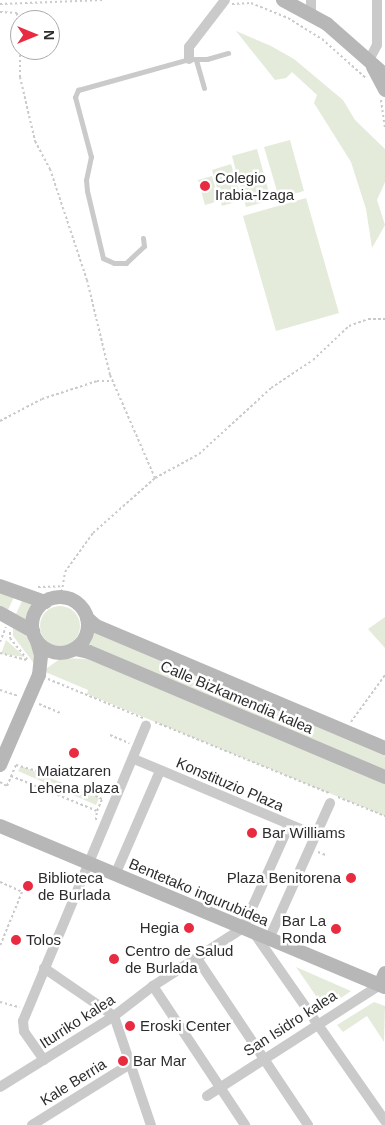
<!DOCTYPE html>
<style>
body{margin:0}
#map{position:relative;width:385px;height:1125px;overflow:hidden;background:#fff;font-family:Arial,sans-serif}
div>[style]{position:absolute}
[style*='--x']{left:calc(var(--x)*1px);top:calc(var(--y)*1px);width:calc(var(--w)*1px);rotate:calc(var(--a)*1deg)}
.green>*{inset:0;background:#e4ebda}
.round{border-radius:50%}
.path>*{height:2px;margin-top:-1px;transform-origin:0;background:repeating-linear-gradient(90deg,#cacaca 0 2.5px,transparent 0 5px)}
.lane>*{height:5px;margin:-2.5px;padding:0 2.5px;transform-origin:2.5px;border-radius:2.5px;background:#cacaca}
.street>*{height:10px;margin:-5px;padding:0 5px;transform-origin:5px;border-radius:5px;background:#cacaca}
.secondary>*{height:14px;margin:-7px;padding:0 7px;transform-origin:7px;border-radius:7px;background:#b7b7b7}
.secondary>.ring{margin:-7px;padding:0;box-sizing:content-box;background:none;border:14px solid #b7b7b7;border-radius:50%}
.dots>*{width:14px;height:14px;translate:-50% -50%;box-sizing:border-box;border:2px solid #fff;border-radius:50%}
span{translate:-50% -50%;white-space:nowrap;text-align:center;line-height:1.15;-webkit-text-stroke:5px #fff;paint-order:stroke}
.poi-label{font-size:15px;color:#2d2d2d}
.left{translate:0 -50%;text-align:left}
.right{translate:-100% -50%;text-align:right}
.street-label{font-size:15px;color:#2d2d2d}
.north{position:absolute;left:10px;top:10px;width:50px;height:50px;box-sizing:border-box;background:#fff;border:1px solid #ababab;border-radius:50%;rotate:90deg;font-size:14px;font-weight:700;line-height:20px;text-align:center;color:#2d2d2d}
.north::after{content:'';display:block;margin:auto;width:18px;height:22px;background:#e82b41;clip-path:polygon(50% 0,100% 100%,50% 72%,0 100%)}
</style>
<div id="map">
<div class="green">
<i style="clip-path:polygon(236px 31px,271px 46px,294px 59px,343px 100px,355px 120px,385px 149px,385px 182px,377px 200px,385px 225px,372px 248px,366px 209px,351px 162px,314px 103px,317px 95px,292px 72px,286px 78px,275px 80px)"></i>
<i style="clip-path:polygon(290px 140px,304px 191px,279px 198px,264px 147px)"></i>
<i style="clip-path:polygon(257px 149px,271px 200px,246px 207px,232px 156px)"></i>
<i style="clip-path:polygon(231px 164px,242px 200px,222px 206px,212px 170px)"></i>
<i style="clip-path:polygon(212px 176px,219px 201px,205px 205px,198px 180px)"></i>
<i style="clip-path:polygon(306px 198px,339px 313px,276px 331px,243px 216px)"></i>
<i style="clip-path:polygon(0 592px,14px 597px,8px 610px,0 608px)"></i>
<i style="clip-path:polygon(22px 601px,33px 605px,27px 620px,16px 614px)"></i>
<i class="round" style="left:40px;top:606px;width:40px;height:40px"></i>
<i style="clip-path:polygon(385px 617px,385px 648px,368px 629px)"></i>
<i style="clip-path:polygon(13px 624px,25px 634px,36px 653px,36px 666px,13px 636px)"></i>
<i style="clip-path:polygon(93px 630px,385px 756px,385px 772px,87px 645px)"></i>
<i style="clip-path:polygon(6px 640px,25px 657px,1px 654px)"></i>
<i style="clip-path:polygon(61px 658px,91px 659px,385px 784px,385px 816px,87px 694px,88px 690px,43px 671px)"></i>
<i style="clip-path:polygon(21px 766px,99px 798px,96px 805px,18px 771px)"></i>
<i style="clip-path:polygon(296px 967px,351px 991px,325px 1009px)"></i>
<i style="clip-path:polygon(374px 1002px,385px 1006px,384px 1042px,367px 1016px,343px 1032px,337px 1025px)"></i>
</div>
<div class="path">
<i style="--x:0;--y:4;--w:104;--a:-2.2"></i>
<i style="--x:232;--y:4;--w:19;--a:-3"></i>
<i style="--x:251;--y:3;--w:40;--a:22"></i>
<i style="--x:288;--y:18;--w:40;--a:32"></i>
<i style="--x:322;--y:39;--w:59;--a:41.6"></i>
<i style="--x:0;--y:12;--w:17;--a:3"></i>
<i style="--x:17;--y:13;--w:32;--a:85"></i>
<i style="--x:20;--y:50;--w:27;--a:90"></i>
<i style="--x:20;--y:77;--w:66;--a:76.8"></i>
<i style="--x:35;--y:141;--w:32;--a:62"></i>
<i style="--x:50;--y:169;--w:117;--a:71.6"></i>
<i style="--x:87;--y:280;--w:98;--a:76.4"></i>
<i style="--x:110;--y:375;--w:112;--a:66.4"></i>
<i style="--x:381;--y:100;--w:30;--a:82"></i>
<i style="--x:0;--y:421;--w:47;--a:-27.6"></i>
<i style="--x:42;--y:399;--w:58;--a:-18.1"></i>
<i style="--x:97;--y:381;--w:15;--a:0"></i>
<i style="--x:38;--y:587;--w:25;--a:-2"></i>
<i style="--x:61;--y:597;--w:25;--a:-81"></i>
<i style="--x:65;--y:572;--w:48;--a:-54.3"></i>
<i style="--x:93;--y:533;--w:83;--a:-41.6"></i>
<i style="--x:155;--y:478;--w:50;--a:-28.6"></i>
<i style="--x:199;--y:454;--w:98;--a:-42.5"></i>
<i style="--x:271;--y:388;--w:50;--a:-33.7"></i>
<i style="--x:313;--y:360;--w:50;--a:-43.4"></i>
<i style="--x:349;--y:326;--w:20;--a:-20"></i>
<i style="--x:368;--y:319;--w:17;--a:0"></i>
<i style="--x:10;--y:632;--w:6;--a:90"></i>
<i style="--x:10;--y:638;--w:28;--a:51"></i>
<i style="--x:0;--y:642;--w:16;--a:-68"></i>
<i style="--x:0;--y:653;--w:30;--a:15"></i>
<i style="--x:48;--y:679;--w:103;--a:22.3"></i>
<i style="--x:0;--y:690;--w:19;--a:18"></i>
<i style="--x:39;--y:704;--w:25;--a:23"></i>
<i style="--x:155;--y:722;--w:188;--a:22.2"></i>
<i style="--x:351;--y:722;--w:58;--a:-54.1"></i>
<i style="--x:110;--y:735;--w:21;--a:23"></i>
<i style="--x:11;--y:776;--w:93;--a:22.1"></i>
<i style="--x:97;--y:811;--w:13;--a:-67"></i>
<i style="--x:102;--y:799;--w:18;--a:-153"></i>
<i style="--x:0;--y:782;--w:8;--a:30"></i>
<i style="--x:7;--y:786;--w:23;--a:-67"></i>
<i style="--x:16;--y:765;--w:22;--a:16"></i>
<i style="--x:56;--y:794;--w:14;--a:-69"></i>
<i style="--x:338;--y:797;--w:51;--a:22"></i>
<i style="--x:96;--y:820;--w:9;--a:-84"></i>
<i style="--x:318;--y:852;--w:9;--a:21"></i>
<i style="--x:0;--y:882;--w:24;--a:24"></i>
<i style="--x:22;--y:892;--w:58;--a:112.2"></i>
<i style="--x:0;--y:1002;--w:20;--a:15"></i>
</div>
<div class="lane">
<i style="--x:196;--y:60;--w:29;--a:74"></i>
<i style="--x:143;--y:238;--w:8;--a:83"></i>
<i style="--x:144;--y:246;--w:25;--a:137"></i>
<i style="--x:126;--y:263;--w:12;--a:180"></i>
<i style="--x:114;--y:263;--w:12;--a:-156"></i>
<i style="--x:103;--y:258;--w:69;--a:-103.4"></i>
<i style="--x:87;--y:191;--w:11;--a:-95"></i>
<i style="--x:86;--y:180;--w:24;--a:-78"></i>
<i style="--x:91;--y:157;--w:62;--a:-104.9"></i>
<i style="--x:75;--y:97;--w:8;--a:-67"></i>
<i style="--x:78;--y:90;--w:115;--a:-15.6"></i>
<i style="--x:189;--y:59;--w:18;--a:0"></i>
<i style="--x:207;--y:59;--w:22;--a:-16"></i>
</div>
<div class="street">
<i style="--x:311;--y:0;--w:14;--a:90"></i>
<i style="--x:189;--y:59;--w:12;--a:-90"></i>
<i style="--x:189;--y:47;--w:59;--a:-52.5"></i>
<i style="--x:369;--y:60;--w:17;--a:-62"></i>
<i style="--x:377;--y:45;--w:45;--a:-90"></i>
<i style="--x:134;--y:759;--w:196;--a:22.8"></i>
<i style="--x:115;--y:875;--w:113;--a:-66.6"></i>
<i style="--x:254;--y:933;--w:229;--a:55.1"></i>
<i style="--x:269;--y:939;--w:149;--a:-65.8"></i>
<i style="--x:196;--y:957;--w:202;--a:56.3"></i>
<i style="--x:44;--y:968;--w:85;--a:34.4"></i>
<i style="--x:114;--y:1016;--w:115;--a:71.3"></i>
<i style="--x:153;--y:986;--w:167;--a:56.5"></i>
<i style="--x:44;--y:1060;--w:35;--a:-125"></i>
<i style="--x:24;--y:1031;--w:10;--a:-96"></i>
<i style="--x:23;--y:1021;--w:320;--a:-67.4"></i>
<i style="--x:0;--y:1087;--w:134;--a:-31.9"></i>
<i style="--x:114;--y:1016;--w:49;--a:-37.6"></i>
<i style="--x:153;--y:986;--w:107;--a:-32.8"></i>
<i style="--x:243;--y:928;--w:113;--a:-65.9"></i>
<i style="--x:207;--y:1096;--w:206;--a:-32.7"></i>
<i style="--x:32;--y:1125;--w:115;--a:-31.9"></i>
</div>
<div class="secondary">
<i style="--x:283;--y:0;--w:50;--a:28.6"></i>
<i style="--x:327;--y:24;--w:77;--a:41.3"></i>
<i style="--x:373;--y:67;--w:26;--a:62"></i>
<i style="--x:0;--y:586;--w:48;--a:19.6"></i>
<i class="ring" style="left:32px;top:597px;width:42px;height:42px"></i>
<i style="--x:0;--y:613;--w:38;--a:29"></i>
<i style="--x:87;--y:618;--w:12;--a:42"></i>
<i style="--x:96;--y:626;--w:314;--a:22.9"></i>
<i style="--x:75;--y:649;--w:14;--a:12"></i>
<i style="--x:89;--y:652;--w:321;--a:22.9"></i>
<i style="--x:0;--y:765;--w:98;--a:-66.6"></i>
<i style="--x:39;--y:675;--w:20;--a:-84"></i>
<i style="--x:41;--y:655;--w:15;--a:-106"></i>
<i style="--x:0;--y:826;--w:417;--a:22.7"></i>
<i style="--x:380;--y:985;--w:13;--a:-67"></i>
</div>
<div class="dots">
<i style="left:205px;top:186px;background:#e82b41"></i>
<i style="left:74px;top:753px;background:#e82b41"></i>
<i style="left:252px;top:833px;background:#e82b41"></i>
<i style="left:351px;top:878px;background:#e82b41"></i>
<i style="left:28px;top:886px;background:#e82b41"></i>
<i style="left:189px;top:928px;background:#e82b41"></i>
<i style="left:336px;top:929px;background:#e82b41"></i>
<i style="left:16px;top:940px;background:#e82b41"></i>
<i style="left:114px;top:959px;background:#e82b41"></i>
<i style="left:130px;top:1026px;background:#e82b41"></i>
<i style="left:123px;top:1061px;background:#e82b41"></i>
</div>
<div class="poi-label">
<span class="left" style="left:215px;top:186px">Colegio<br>Irabia-Izaga</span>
<span style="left:74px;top:779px">Maiatzaren<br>Lehena plaza</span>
<span class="left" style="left:262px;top:833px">Bar Williams</span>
<span class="left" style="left:38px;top:886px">Biblioteca<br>de Burlada</span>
<span class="right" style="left:341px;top:878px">Plaza Benitorena</span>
<span class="right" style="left:326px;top:929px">Bar La<br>Ronda</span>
<span class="right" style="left:179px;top:928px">Hegia</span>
<span class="left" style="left:26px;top:940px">Tolos</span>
<span class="left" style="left:125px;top:959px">Centro de Salud<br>de Burlada</span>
<span class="left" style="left:140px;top:1026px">Eroski Center</span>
<span class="left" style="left:133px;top:1061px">Bar Mar</span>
</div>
<div class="street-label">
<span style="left:237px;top:697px;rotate:23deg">Calle Bizkamendia kalea</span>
<span style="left:230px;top:784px;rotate:23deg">Konstituzio Plaza</span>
<span style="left:199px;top:892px;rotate:23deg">Bentetako ingurubidea</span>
<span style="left:77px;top:1021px;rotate:-33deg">Iturriko kalea</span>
<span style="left:290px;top:1023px;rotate:-33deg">San Isidro kalea</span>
<span style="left:73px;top:1082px;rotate:-32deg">Kale Berria</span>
</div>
<div class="north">N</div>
</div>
